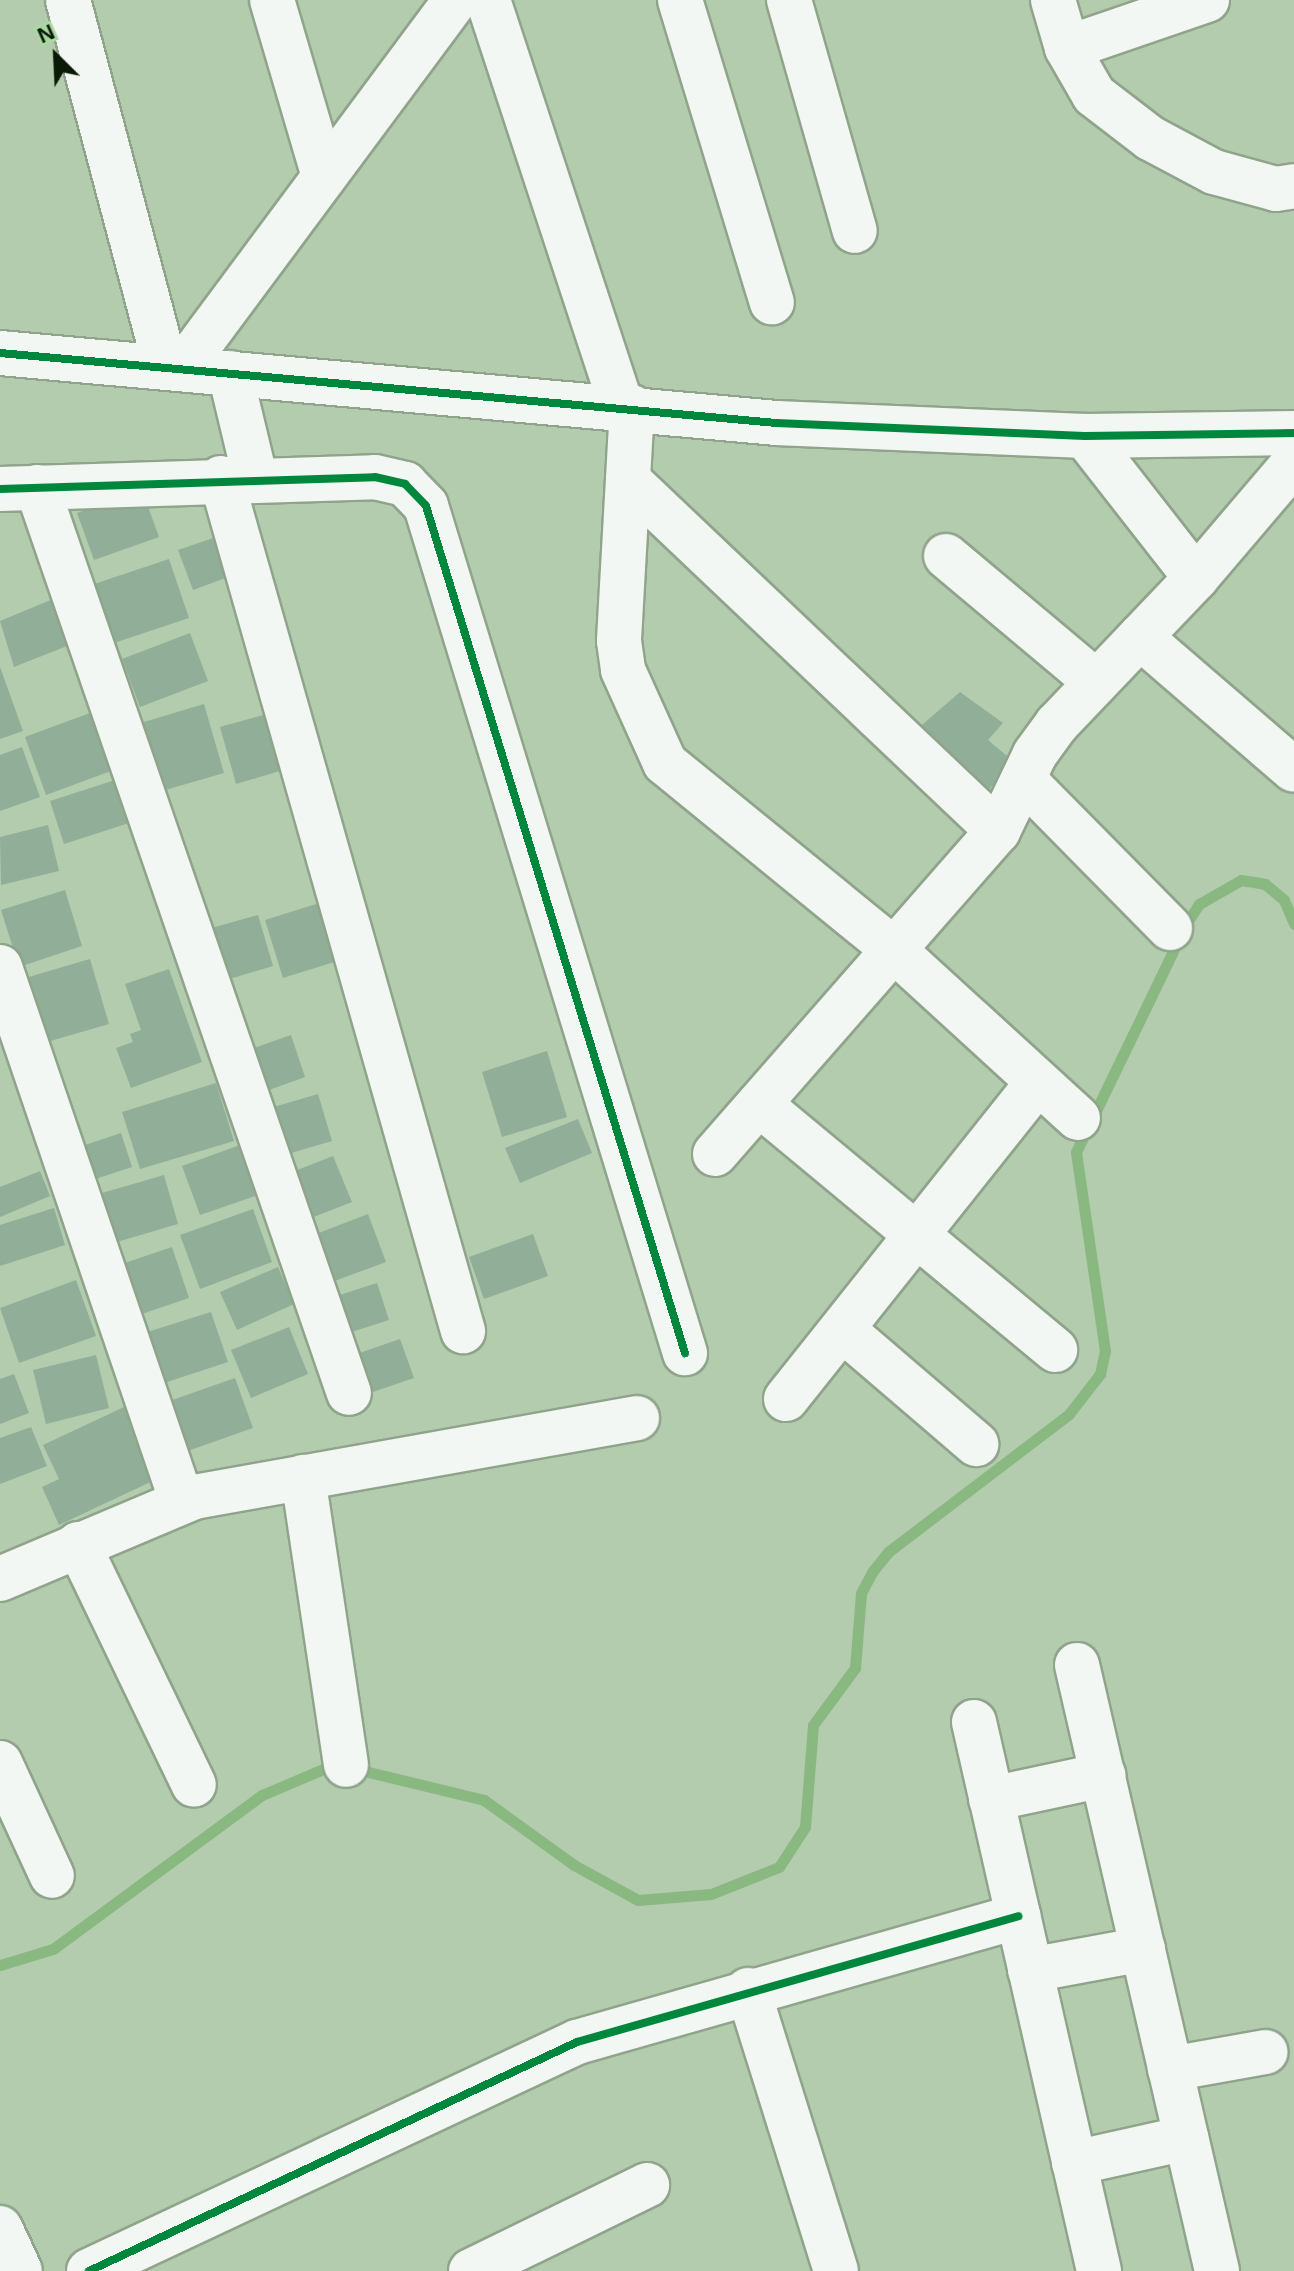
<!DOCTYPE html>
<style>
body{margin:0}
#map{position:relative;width:1294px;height:2271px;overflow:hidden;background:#b2ccad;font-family:Arial,sans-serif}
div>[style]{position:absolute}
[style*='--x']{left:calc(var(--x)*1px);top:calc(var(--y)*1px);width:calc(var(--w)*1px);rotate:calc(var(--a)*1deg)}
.stream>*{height:11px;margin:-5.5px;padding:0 5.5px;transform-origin:5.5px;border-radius:5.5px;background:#89b881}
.building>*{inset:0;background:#91ae98}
.roads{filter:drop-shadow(2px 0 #8fa48b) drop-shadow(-2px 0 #8fa48b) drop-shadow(0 2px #8fa48b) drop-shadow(0 -2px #8fa48b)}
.minor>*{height:44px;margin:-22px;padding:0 22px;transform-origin:22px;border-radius:22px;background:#f3f7f3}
.cycleway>*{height:8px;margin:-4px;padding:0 4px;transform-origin:4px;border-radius:4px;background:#00873e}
span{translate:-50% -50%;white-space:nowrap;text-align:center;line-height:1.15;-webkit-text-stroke:8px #a9d9a0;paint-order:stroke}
.north{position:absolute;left:16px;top:16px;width:80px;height:80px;-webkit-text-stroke:6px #a9d9a0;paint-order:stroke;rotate:336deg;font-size:22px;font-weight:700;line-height:32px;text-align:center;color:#091b06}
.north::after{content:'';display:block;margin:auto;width:28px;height:36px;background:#091b06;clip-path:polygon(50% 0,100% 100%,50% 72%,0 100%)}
</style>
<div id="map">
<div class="stream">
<i style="--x:352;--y:1768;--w:136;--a:13.6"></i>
<i style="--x:484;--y:1800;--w:111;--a:35.8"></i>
<i style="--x:574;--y:1865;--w:73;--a:28.7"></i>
<i style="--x:638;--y:1900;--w:73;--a:-4.7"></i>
<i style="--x:711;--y:1894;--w:73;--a:-21.7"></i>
<i style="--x:779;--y:1867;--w:48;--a:-57"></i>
<i style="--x:805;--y:1827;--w:102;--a:-85.5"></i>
<i style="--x:813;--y:1725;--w:71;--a:-53.6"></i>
<i style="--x:855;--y:1668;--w:75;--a:-85.4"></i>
<i style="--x:861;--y:1593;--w:24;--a:-62"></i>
<i style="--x:872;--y:1572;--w:26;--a:-51"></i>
<i style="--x:888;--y:1552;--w:228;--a:-37.3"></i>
<i style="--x:1069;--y:1414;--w:51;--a:-52.2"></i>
<i style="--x:1100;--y:1374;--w:24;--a:-78"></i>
<i style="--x:1105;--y:1351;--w:201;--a:-98.3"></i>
<i style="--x:1076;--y:1152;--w:253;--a:-64.2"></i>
<i style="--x:1186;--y:924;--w:24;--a:-57"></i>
<i style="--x:1199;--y:904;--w:48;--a:-29.7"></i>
<i style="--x:1241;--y:880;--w:24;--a:9"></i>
<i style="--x:1265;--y:884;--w:25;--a:40"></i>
<i style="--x:1284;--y:900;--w:26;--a:67"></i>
<i style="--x:0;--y:1965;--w:55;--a:-16.8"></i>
<i style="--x:53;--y:1949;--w:260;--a:-36.4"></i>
<i style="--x:262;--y:1795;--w:79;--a:-23"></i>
</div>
<div class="building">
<i style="clip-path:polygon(142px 490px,159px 537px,94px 560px,77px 513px)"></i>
<i style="clip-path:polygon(225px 534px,239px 573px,193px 590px,178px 550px)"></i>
<i style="clip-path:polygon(169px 559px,189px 618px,111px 644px,91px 585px)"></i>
<i style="clip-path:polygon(53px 599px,72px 644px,14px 667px,0 621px)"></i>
<i style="clip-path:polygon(190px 633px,208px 681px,140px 707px,122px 659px)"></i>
<i style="clip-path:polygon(0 667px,23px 731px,0 739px)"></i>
<i style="clip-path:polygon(960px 692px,1003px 723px,988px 740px,1013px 761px,987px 792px,915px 731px)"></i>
<i style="clip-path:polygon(204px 704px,224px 773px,155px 793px,134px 725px)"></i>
<i style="clip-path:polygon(98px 710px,119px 768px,46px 795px,25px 737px)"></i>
<i style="clip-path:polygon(277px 711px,293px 767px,236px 784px,220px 727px)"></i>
<i style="clip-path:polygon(22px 747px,40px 797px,0 811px,0 755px)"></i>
<i style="clip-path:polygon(115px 780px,129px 823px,64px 844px,50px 801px)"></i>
<i style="clip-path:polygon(48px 825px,59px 871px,1px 885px,0 837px)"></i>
<i style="clip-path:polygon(65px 890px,82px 946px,19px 967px,1px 910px)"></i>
<i style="clip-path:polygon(329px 900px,347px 958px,283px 978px,265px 920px)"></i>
<i style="clip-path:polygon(258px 915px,273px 966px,223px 981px,208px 929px)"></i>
<i style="clip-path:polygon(90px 959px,109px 1024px,33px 1046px,15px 981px)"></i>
<i style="clip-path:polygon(169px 969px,202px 1062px,131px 1088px,116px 1048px,133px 1042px,130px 1034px,141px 1030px,125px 984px)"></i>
<i style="clip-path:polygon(291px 1035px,305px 1077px,258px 1094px,243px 1052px)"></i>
<i style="clip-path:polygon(547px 1051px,567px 1117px,502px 1137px,482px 1072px)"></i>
<i style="clip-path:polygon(216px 1083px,234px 1141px,140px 1169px,122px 1112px)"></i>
<i style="clip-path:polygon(318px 1094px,332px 1141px,281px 1156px,267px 1109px)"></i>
<i style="clip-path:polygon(578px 1119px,592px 1153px,520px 1183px,505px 1148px)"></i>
<i style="clip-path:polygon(121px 1133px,132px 1167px,80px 1184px,70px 1150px)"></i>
<i style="clip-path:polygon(240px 1145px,258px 1195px,200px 1215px,182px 1166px)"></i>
<i style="clip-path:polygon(333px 1156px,352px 1202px,301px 1222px,282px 1176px)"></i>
<i style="clip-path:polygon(40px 1171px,50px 1196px,0 1217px,0 1187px)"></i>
<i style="clip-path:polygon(164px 1175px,178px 1224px,110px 1244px,95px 1195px)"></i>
<i style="clip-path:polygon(54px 1208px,65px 1245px,0 1266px,0 1225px)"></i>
<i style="clip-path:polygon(253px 1209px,272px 1262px,200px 1289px,180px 1235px)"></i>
<i style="clip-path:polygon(368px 1214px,386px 1262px,321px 1286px,303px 1239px)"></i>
<i style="clip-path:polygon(533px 1234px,548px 1276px,484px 1299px,469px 1257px)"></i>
<i style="clip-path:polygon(172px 1247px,189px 1298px,130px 1318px,113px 1267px)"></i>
<i style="clip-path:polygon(278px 1267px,294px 1304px,237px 1330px,220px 1292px)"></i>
<i style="clip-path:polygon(76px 1280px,96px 1336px,19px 1363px,0 1308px)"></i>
<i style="clip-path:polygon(377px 1283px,389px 1320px,336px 1337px,324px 1300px)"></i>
<i style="clip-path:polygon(211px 1312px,228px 1362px,158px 1385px,141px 1334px)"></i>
<i style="clip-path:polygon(289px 1327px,308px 1374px,251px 1398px,231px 1350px)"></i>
<i style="clip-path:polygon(400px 1339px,414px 1378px,358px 1397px,345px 1358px)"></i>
<i style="clip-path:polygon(96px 1355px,109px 1408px,46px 1424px,33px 1370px)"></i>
<i style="clip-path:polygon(14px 1374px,29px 1413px,0 1424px,0 1379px)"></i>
<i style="clip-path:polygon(235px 1378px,253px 1428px,179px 1454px,161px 1404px)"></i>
<i style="clip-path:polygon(124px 1407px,159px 1478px,59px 1525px,42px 1487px,59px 1479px,43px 1445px)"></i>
<i style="clip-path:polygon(31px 1427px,47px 1466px,0 1484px,0 1438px)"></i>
</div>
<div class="roads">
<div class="minor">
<i style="--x:68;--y:0;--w:378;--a:75.1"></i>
<i style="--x:272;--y:0;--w:184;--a:73.6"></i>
<i style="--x:488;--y:0;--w:426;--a:71.8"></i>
<i style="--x:680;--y:0;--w:316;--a:73.1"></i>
<i style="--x:789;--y:0;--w:240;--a:74.1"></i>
<i style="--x:1053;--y:0;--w:50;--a:73.7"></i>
<i style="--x:1067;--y:48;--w:54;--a:60.1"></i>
<i style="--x:1094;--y:95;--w:71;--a:37.5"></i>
<i style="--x:1150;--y:138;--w:72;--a:28"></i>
<i style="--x:1214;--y:172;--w:64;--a:15.3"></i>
<i style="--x:1276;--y:189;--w:18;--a:-9"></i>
<i style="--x:1067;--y:48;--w:148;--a:-18.9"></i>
<i style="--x:0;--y:353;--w:779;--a:5.15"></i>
<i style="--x:776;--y:423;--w:309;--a:2.4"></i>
<i style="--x:1085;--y:436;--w:209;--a:-0.8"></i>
<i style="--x:183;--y:367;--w:457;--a:-53.4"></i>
<i style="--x:230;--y:373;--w:107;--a:76.5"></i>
<i style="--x:632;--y:407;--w:234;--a:93.2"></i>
<i style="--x:619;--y:641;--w:29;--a:82"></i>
<i style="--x:623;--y:670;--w:102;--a:65.7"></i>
<i style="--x:665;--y:763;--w:296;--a:39.2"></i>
<i style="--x:894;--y:950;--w:249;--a:42.4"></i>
<i style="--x:1085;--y:436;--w:180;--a:52"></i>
<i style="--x:221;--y:478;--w:887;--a:74.16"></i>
<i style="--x:628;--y:480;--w:510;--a:43.49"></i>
<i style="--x:37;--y:487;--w:958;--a:71"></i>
<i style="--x:0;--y:489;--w:375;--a:-1.8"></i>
<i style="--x:375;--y:477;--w:31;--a:13"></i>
<i style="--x:405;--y:484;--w:30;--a:46"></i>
<i style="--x:426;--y:506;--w:886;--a:73"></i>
<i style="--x:946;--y:556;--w:196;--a:40"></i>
<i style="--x:1140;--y:637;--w:203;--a:40.8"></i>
<i style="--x:1024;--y:780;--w:208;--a:45.4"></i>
<i style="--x:0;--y:967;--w:565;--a:71.21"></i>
<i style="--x:759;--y:1104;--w:385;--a:39.7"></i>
<i style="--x:715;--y:1154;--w:429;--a:-48.8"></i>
<i style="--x:998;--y:831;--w:85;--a:-64.3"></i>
<i style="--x:1035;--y:754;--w:37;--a:-54"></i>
<i style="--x:1057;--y:724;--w:202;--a:-46.4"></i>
<i style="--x:1196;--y:578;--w:151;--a:-49.6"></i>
<i style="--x:842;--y:1329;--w:177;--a:40.6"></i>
<i style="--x:786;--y:1399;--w:405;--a:-51.5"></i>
<i style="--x:303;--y:1477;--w:291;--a:81.5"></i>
<i style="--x:78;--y:1544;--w:267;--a:64.3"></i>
<i style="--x:0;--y:1579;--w:211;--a:-22.9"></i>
<i style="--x:194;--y:1497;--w:450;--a:-10.1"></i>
<i style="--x:1077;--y:1665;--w:622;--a:76.99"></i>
<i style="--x:974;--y:1722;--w:563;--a:77.17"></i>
<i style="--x:0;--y:1763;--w:124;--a:65.3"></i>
<i style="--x:991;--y:1799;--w:115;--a:-12.1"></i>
<i style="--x:1030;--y:1970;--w:115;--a:-10.5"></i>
<i style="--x:748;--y:1990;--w:294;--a:72.6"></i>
<i style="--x:1170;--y:2069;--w:97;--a:-10.1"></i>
<i style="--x:1074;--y:2163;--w:115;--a:-12.6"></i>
<i style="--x:0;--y:2228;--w:47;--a:65.1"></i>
<i style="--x:89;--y:2271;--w:539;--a:-25.14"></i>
<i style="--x:577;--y:2042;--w:459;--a:-15.9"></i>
<i style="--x:471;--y:2271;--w:196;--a:-26"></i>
</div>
</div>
<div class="cycleway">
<i style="--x:0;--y:353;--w:779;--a:5.15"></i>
<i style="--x:776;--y:423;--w:309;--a:2.4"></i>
<i style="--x:1085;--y:436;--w:209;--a:-0.8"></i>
<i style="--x:0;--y:489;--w:375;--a:-1.8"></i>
<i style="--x:375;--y:477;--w:31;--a:13"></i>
<i style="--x:405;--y:484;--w:30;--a:46"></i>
<i style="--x:426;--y:506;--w:886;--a:73"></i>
<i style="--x:89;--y:2271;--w:539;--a:-25.14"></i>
<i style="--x:577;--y:2042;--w:459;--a:-15.9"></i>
</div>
<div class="north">N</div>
</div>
